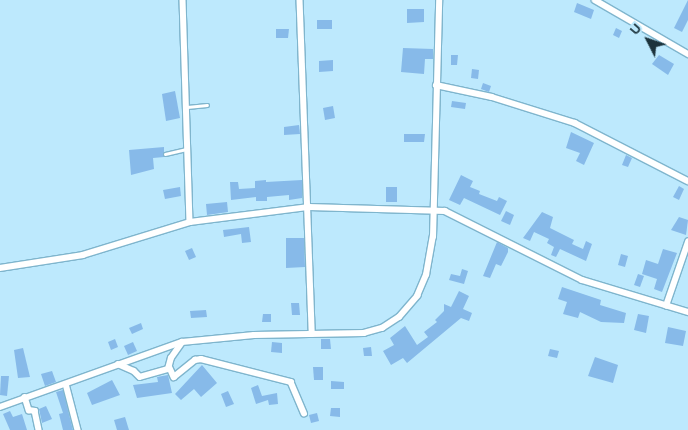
<!DOCTYPE html>
<style>
body{margin:0}
#map{position:relative;width:688px;height:430px;overflow:hidden;background:#bde9fd;font-family:Overpass,sans-serif}
div>[style]{position:absolute}
[style*='--x']{left:calc(var(--x)*1px);top:calc(var(--y)*1px);width:calc(var(--w)*1px);rotate:calc(var(--a)*1deg)}
.building>*{inset:0;background:#87bae9}
.roads{filter:drop-shadow(1px 0 #7fb5cd) drop-shadow(-1px 0 #7fb5cd) drop-shadow(0 1px #7fb5cd) drop-shadow(0 -1px #7fb5cd)}
.service>*{height:3px;margin:-1.5px;padding:0 1.5px;transform-origin:1.5px;border-radius:1.5px;background:#fff}
.minor>*{height:5.5px;margin:-2.75px;padding:0 2.75px;transform-origin:2.75px;border-radius:2.75px;background:#fff}
span{translate:-50% -50%;white-space:nowrap;text-align:center;line-height:1.15;-webkit-text-stroke:4px #bde9fd;paint-order:stroke}
.north{position:absolute;left:623px;top:15px;width:50px;height:50px;-webkit-text-stroke:4px #bde9fd;paint-order:stroke;rotate:311deg;font-size:14px;font-weight:700;line-height:20px;text-align:center;color:#1c333c}
.north::after{content:'';display:block;margin:auto;width:18px;height:22px;background:#1c333c;clip-path:polygon(50% 0,100% 100%,50% 72%,0 100%)}
</style>
<div id="map">
<div class="building">
<i style="clip-path:polygon(688px 0,688px 20px,682px 32px,674px 28px)"></i>
<i style="clip-path:polygon(577px 3px,594px 10px,591px 19px,574px 12px)"></i>
<i style="clip-path:polygon(407px 9px,424px 9px,424px 22px,407px 23px)"></i>
<i style="clip-path:polygon(317px 20px,332px 20px,332px 29px,317px 29px)"></i>
<i style="clip-path:polygon(616px 28px,622px 31px,619px 38px,613px 35px)"></i>
<i style="clip-path:polygon(276px 29px,289px 29px,288px 38px,276px 38px)"></i>
<i style="clip-path:polygon(403px 48px,433px 49px,433px 59px,425px 59px,424px 74px,401px 72px)"></i>
<i style="clip-path:polygon(451px 55px,458px 55px,457px 65px,451px 65px)"></i>
<i style="clip-path:polygon(659px 55px,674px 64px,668px 75px,652px 64px)"></i>
<i style="clip-path:polygon(333px 60px,333px 71px,319px 72px,319px 61px)"></i>
<i style="clip-path:polygon(472px 69px,479px 70px,478px 79px,471px 78px)"></i>
<i style="clip-path:polygon(483px 83px,491px 86px,489px 92px,481px 89px)"></i>
<i style="clip-path:polygon(175px 91px,180px 118px,166px 121px,162px 94px)"></i>
<i style="clip-path:polygon(452px 101px,466px 103px,465px 109px,451px 107px)"></i>
<i style="clip-path:polygon(333px 106px,335px 118px,325px 120px,323px 108px)"></i>
<i style="clip-path:polygon(299px 125px,300px 134px,284px 135px,284px 127px)"></i>
<i style="clip-path:polygon(571px 132px,594px 143px,584px 165px,576px 161px,580px 153px,566px 148px)"></i>
<i style="clip-path:polygon(404px 134px,425px 134px,424px 142px,404px 142px)"></i>
<i style="clip-path:polygon(164px 147px,164px 157px,153px 158px,154px 169px,131px 175px,129px 150px)"></i>
<i style="clip-path:polygon(626px 155px,632px 158px,628px 167px,622px 165px)"></i>
<i style="clip-path:polygon(461px 175px,473px 181px,470px 187px,480px 191px,479px 194px,497px 201px,499px 197px,507px 201px,500px 215px,464px 198px,460px 205px,449px 200px)"></i>
<i style="clip-path:polygon(266px 180px,266px 182px,302px 180px,302px 198px,289px 200px,289px 195px,267px 197px,267px 201px,256px 201px,256px 197px,231px 200px,230px 182px,238px 182px,239px 189px,255px 188px,255px 181px)"></i>
<i style="clip-path:polygon(679px 186px,684px 189px,679px 200px,673px 197px)"></i>
<i style="clip-path:polygon(180px 187px,181px 196px,165px 199px,163px 190px)"></i>
<i style="clip-path:polygon(386px 187px,397px 187px,397px 202px,386px 202px)"></i>
<i style="clip-path:polygon(227px 202px,228px 212px,207px 215px,206px 204px)"></i>
<i style="clip-path:polygon(506px 211px,514px 215px,510px 225px,501px 221px)"></i>
<i style="clip-path:polygon(542px 212px,553px 217px,550px 228px,574px 240px,572px 244px,583px 249px,586px 241px,592px 244px,586px 261px,560px 249px,556px 257px,551px 255px,554px 247px,547px 243px,549px 239px,534px 232px,530px 241px,523px 238px)"></i>
<i style="clip-path:polygon(679px 217px,688px 220px,686px 235px,671px 230px)"></i>
<i style="clip-path:polygon(249px 227px,251px 242px,242px 243px,241px 234px,224px 237px,223px 230px)"></i>
<i style="clip-path:polygon(286px 238px,304px 238px,305px 267px,286px 268px)"></i>
<i style="clip-path:polygon(497px 242px,508px 248px,508px 252px,501px 266px,496px 264px,490px 278px,483px 276px)"></i>
<i style="clip-path:polygon(192px 248px,196px 257px,189px 260px,185px 251px)"></i>
<i style="clip-path:polygon(663px 249px,677px 253px,662px 292px,654px 289px,657px 279px,642px 274px,646px 260px,658px 264px)"></i>
<i style="clip-path:polygon(621px 254px,628px 256px,625px 267px,618px 265px)"></i>
<i style="clip-path:polygon(462px 269px,468px 271px,464px 284px,449px 280px,451px 274px,460px 276px)"></i>
<i style="clip-path:polygon(638px 274px,644px 276px,640px 287px,634px 285px)"></i>
<i style="clip-path:polygon(562px 287px,601px 300px,600px 305px,626px 313px,624px 323px,601px 322px,580px 312px,578px 318px,563px 314px,567px 302px,558px 299px)"></i>
<i style="clip-path:polygon(459px 291px,469px 296px,463px 309px,472px 313px,469px 321px,461px 318px,407px 363px,403px 358px,391px 365px,383px 351px,394px 345px,390px 338px,405px 326px,417px 345px,428px 337px,424px 332px,437px 322px,435px 320px,444px 311px,444px 304px,451px 307px)"></i>
<i style="clip-path:polygon(291px 303px,299px 303px,300px 315px,292px 315px)"></i>
<i style="clip-path:polygon(206px 310px,207px 317px,191px 318px,190px 311px)"></i>
<i style="clip-path:polygon(263px 314px,271px 314px,271px 322px,262px 322px)"></i>
<i style="clip-path:polygon(638px 314px,649px 316px,646px 333px,634px 330px)"></i>
<i style="clip-path:polygon(141px 323px,143px 329px,132px 334px,129px 328px)"></i>
<i style="clip-path:polygon(668px 327px,686px 331px,683px 346px,665px 343px)"></i>
<i style="clip-path:polygon(115px 339px,118px 347px,111px 350px,108px 342px)"></i>
<i style="clip-path:polygon(321px 339px,330px 339px,331px 349px,321px 349px)"></i>
<i style="clip-path:polygon(133px 342px,137px 351px,128px 355px,124px 346px)"></i>
<i style="clip-path:polygon(272px 342px,282px 343px,282px 353px,271px 352px)"></i>
<i style="clip-path:polygon(371px 347px,372px 356px,364px 356px,363px 348px)"></i>
<i style="clip-path:polygon(23px 348px,30px 377px,18px 378px,14px 350px)"></i>
<i style="clip-path:polygon(550px 349px,559px 351px,557px 358px,548px 356px)"></i>
<i style="clip-path:polygon(595px 357px,618px 365px,613px 383px,588px 376px)"></i>
<i style="clip-path:polygon(202px 365px,217px 383px,201px 397px,194px 389px,181px 400px,175px 394px)"></i>
<i style="clip-path:polygon(313px 367px,323px 367px,323px 380px,314px 380px)"></i>
<i style="clip-path:polygon(52px 371px,56px 382px,45px 386px,41px 374px)"></i>
<i style="clip-path:polygon(168px 375px,172px 393px,137px 398px,133px 385px,158px 382px,157px 377px)"></i>
<i style="clip-path:polygon(1px 376px,9px 376px,7px 396px,0 395px)"></i>
<i style="clip-path:polygon(112px 380px,120px 395px,92px 405px,87px 393px)"></i>
<i style="clip-path:polygon(331px 381px,344px 382px,344px 389px,331px 389px)"></i>
<i style="clip-path:polygon(258px 385px,262px 396px,277px 393px,278px 404px,269px 405px,268px 400px,256px 404px,251px 388px)"></i>
<i style="clip-path:polygon(63px 390px,73px 430px,63px 430px,59px 414px,63px 413px,56px 392px)"></i>
<i style="clip-path:polygon(228px 391px,234px 404px,226px 407px,221px 394px)"></i>
<i style="clip-path:polygon(46px 406px,52px 419px,42px 423px,39px 409px)"></i>
<i style="clip-path:polygon(331px 408px,340px 408px,340px 417px,330px 416px)"></i>
<i style="clip-path:polygon(10px 411px,13px 417px,22px 414px,27px 430px,10px 430px,3px 414px)"></i>
<i style="clip-path:polygon(317px 413px,319px 421px,311px 423px,309px 415px)"></i>
<i style="clip-path:polygon(125px 417px,129px 430px,117px 430px,114px 420px)"></i>
</div>
<div class="roads">
<div class="service">
<i style="--x:187;--y:107;--w:20;--a:-6"></i>
<i style="--x:165;--y:154;--w:23;--a:-13"></i>
</div>
<div class="minor">
<i style="--x:183;--y:0;--w:222;--a:88.2"></i>
<i style="--x:190;--y:222;--w:120;--a:-7.2"></i>
<i style="--x:309;--y:207;--w:136;--a:1.7"></i>
<i style="--x:445;--y:211;--w:153;--a:26.7"></i>
<i style="--x:582;--y:280;--w:111;--a:16.8"></i>
<i style="--x:300;--y:0;--w:334;--a:87.9"></i>
<i style="--x:595;--y:0;--w:108;--a:30.1"></i>
<i style="--x:436;--y:85;--w:57;--a:12.1"></i>
<i style="--x:492;--y:97;--w:87;--a:17.4"></i>
<i style="--x:575;--y:123;--w:127;--a:27.2"></i>
<i style="--x:0;--y:268;--w:84;--a:-8.9"></i>
<i style="--x:83;--y:255;--w:112;--a:-17.1"></i>
<i style="--x:666;--y:306;--w:68;--a:-71"></i>
<i style="--x:118;--y:364;--w:17;--a:24"></i>
<i style="--x:134;--y:371;--w:8;--a:45"></i>
<i style="--x:140;--y:377;--w:29;--a:-16"></i>
<i style="--x:168;--y:369;--w:11;--a:-75"></i>
<i style="--x:171;--y:358;--w:19;--a:-55"></i>
<i style="--x:170;--y:368;--w:10;--a:66"></i>
<i style="--x:174;--y:377;--w:27;--a:-39"></i>
<i style="--x:195;--y:360;--w:6;--a:-9"></i>
<i style="--x:201;--y:359;--w:93;--a:14.3"></i>
<i style="--x:291;--y:382;--w:34;--a:67"></i>
<i style="--x:66;--y:384;--w:48;--a:75.4"></i>
<i style="--x:25;--y:397;--w:14;--a:73"></i>
<i style="--x:29;--y:410;--w:6;--a:9"></i>
<i style="--x:35;--y:411;--w:19;--a:78"></i>
<i style="--x:0;--y:407;--w:193;--a:-19.7"></i>
<i style="--x:182;--y:342;--w:72;--a:-5.6"></i>
<i style="--x:254;--y:335;--w:110;--a:-1"></i>
<i style="--x:364;--y:333;--w:19;--a:-16"></i>
<i style="--x:382;--y:328;--w:20;--a:-33"></i>
<i style="--x:399;--y:317;--w:28;--a:-49"></i>
<i style="--x:417;--y:296;--w:23;--a:-67"></i>
<i style="--x:426;--y:275;--w:39;--a:-80"></i>
<i style="--x:433;--y:237;--w:237;--a:-88.5"></i>
</div>
</div>
<div class="north">U</div>
</div>
